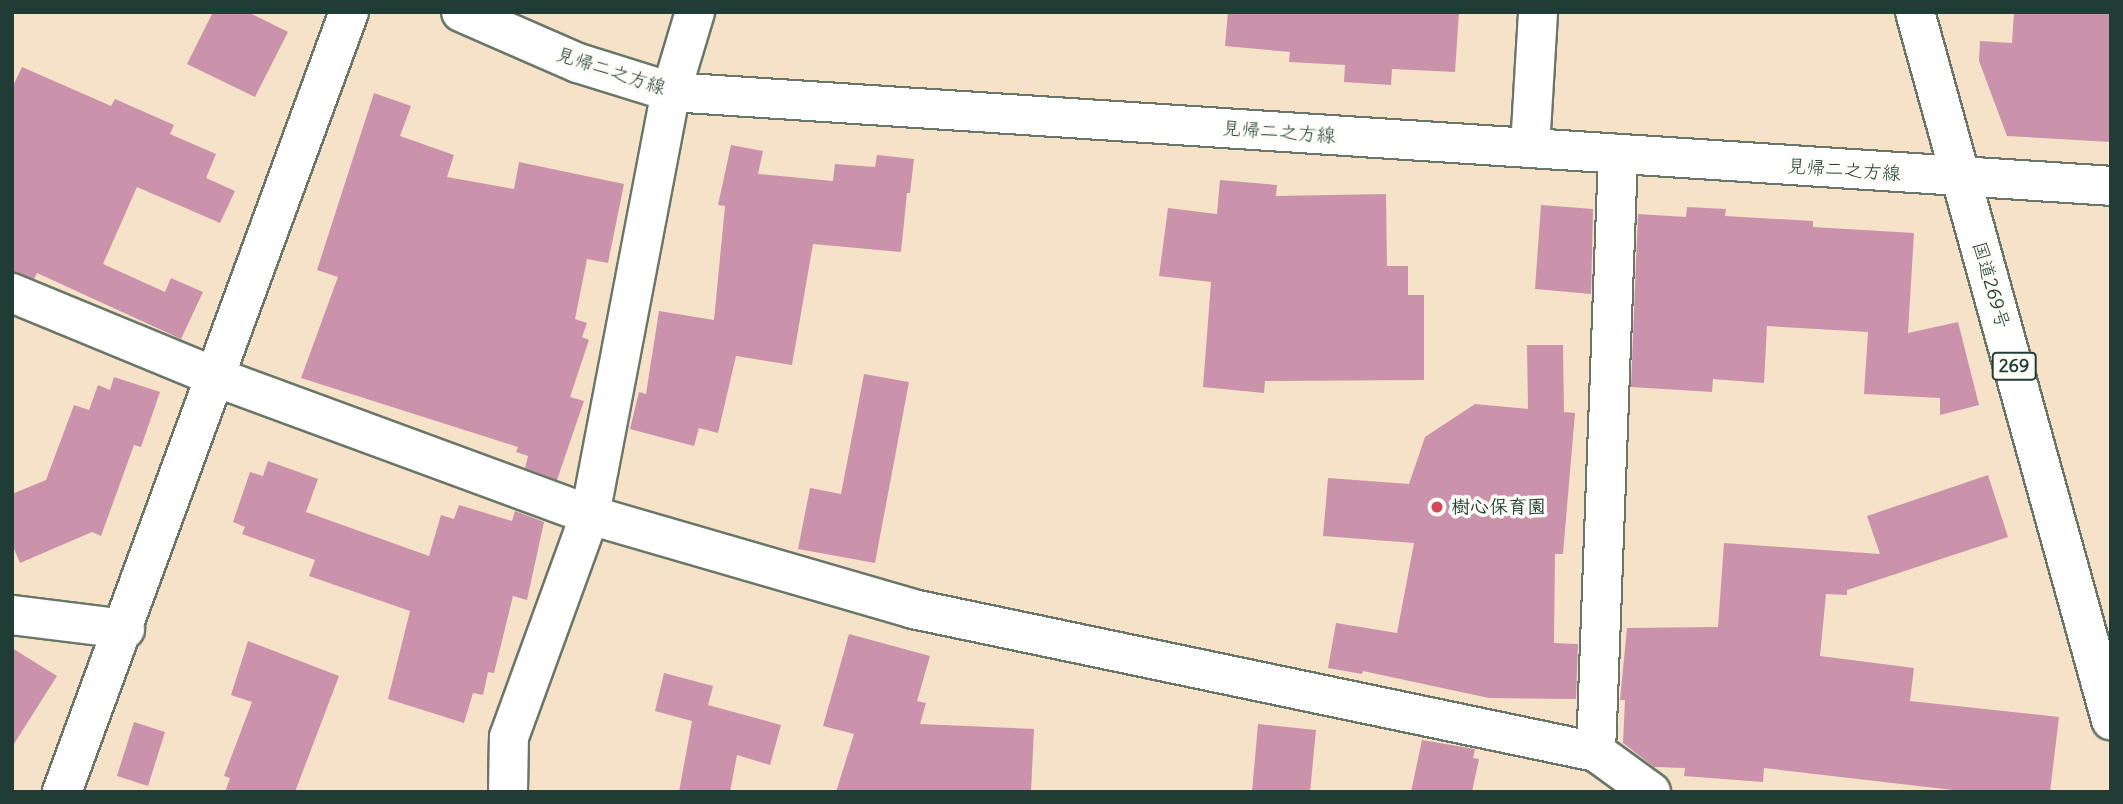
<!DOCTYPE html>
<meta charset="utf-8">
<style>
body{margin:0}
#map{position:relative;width:2123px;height:804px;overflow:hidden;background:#f5e2c9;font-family:Delius,"Klee One",sans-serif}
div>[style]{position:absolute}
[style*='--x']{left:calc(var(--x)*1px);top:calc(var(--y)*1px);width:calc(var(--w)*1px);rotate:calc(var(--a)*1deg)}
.building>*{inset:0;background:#ca93ab}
.roads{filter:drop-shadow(2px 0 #6a7768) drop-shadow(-2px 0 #6a7768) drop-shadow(0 2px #6a7768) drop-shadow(0 -2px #6a7768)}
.street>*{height:38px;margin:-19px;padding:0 19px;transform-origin:19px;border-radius:19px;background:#fff}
.secondary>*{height:38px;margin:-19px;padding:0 19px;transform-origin:19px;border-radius:19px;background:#fff}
.highway>*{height:38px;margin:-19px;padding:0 19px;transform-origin:19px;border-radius:19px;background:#fff}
.dots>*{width:19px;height:19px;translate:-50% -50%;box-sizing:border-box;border:4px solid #fdfcf7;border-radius:50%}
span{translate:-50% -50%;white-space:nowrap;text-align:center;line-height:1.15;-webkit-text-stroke:7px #fdfcf7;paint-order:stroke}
.shield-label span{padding:2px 5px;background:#fdfcf7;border:2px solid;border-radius:5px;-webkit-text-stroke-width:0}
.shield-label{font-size:18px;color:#1f3d34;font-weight:700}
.street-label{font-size:19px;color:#1f3d34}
.poi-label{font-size:19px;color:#1f3d34;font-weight:700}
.left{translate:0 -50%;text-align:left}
.frame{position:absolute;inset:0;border:14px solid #1f3d34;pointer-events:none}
</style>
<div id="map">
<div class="building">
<i style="clip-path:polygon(213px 12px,248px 12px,288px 32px,255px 97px,187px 64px)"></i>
<i style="clip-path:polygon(1228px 12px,1459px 12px,1455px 72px,1392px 69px,1391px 85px,1344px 82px,1345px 65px,1289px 62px,1290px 52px,1225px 46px)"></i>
<i style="clip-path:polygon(2014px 12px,2111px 14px,2111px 142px,2007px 136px,1979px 61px,1980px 41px,2012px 43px)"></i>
<i style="clip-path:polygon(22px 67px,111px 106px,115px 99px,174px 125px,170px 134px,216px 154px,206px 178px,235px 191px,220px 223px,137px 187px,103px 264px,165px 292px,171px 278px,203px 292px,181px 339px,37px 273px,34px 279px,12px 272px,12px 88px)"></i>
<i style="clip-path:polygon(374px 93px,411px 106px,400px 136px,454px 155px,447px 177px,514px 189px,519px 162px,624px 184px,608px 263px,587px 259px,575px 319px,587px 323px,582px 337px,589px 340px,570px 397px,584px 401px,557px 480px,525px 468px,528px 456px,516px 452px,518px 447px,301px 378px,338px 277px,317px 270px)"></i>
<i style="clip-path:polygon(731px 145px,763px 151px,758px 174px,833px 181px,835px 164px,875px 167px,877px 155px,914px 159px,910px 193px,907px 193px,901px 252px,813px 244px,792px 365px,736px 356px,718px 433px,699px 428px,694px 446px,630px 429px,639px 392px,646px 394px,659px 311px,714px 320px,725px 206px,718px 205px)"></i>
<i style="clip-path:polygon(1220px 180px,1277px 185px,1276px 196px,1386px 194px,1387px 266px,1408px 266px,1408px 295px,1424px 295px,1424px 380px,1265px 381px,1264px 393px,1203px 387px,1211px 282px,1159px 276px,1168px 208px,1217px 214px)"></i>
<i style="clip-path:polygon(1541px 205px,1593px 209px,1591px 294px,1535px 289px)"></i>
<i style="clip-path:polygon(1687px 207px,1726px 209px,1725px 216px,1813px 221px,1813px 227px,1914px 233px,1908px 333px,1958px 322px,1979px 405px,1940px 415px,1940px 398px,1864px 394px,1868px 332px,1767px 326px,1764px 383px,1713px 379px,1712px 392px,1631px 387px,1638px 214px,1686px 217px)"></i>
<i style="clip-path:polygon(1527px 345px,1563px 345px,1564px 412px,1575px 413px,1563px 554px,1555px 554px,1554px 643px,1578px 644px,1576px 699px,1489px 698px,1363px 671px,1362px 674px,1328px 668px,1336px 623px,1397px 633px,1414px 543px,1323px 536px,1328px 478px,1409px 484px,1425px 437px,1475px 404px,1528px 409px)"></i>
<i style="clip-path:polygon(864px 374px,909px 382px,875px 563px,798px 549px,810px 488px,841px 494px)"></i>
<i style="clip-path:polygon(114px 377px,160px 392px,141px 447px,134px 445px,101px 536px,92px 532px,20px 563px,12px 544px,12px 494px,46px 480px,74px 405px,89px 410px,98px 385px,110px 390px)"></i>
<i style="clip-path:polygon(268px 461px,318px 479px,306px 512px,429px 556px,441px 515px,454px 519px,459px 505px,512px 521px,515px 511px,544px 522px,527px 600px,513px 596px,494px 673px,488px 672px,483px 695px,473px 693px,464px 723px,388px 699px,410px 611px,309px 576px,315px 560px,242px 534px,245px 527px,233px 522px,250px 472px,263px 476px)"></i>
<i style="clip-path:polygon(1988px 475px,2008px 537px,1847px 590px,1847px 595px,1826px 594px,1820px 656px,1914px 668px,1910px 701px,2059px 717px,2050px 792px,1970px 792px,1764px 768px,1763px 782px,1684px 776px,1685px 768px,1654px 767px,1623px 743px,1625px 700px,1620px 700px,1627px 628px,1718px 627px,1724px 543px,1880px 554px,1867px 516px)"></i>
<i style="clip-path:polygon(849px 634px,930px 656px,917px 701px,926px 703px,920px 724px,1034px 729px,1031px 792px,836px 792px,854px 734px,823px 726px)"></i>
<i style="clip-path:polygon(248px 641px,339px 676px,295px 792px,225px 792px,230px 778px,224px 776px,252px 702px,231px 695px)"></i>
<i style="clip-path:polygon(12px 648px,57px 676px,12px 747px)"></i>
<i style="clip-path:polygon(664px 673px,713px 686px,708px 705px,781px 725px,770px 765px,737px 755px,730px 792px,679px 792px,692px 721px,655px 711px)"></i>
<i style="clip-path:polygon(134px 722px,165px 732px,148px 786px,117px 776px)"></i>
<i style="clip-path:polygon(1258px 724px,1316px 730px,1310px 792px,1252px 792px)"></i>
<i style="clip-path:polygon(1422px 740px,1475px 749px,1473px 758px,1479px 759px,1472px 792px,1411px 792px)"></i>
</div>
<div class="roads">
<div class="street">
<i style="--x:1530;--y:148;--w:136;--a:-86.6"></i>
<i style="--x:12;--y:293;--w:223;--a:22.4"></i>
<i style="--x:218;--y:378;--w:396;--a:20.2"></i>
<i style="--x:590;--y:515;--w:336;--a:16.2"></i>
<i style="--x:913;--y:609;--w:698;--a:11.83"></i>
<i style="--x:1596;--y:752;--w:68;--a:36"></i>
<i style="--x:12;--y:615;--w:114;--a:7.1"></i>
<i style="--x:1596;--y:752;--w:598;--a:-87.89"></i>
<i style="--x:508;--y:792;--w:55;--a:-89"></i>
<i style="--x:509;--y:737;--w:236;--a:-70"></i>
<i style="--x:590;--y:515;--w:431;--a:-79.2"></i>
<i style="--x:671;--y:92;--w:84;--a:-73.3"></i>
</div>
<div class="secondary">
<i style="--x:461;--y:12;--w:128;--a:23.6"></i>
<i style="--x:578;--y:63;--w:97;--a:17.3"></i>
<i style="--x:671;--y:92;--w:1443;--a:3.73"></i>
<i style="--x:62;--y:792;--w:831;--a:-69.8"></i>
</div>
<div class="highway">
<i style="--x:1915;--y:12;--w:735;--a:74.53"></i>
</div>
</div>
<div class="dots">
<i style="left:1437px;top:507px;background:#d1495b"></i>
</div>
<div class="shield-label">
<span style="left:2014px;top:366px">269</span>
</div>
<div class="street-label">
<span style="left:611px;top:71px;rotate:18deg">見帰二之方線</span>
<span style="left:1279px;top:132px;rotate:4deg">見帰二之方線</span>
<span style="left:1844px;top:170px;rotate:4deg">見帰二之方線</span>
<span style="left:1991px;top:285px;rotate:74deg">国道269号</span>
</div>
<div class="poi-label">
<span class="left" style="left:1451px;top:507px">樹心保育園</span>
</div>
<div class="frame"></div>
</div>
